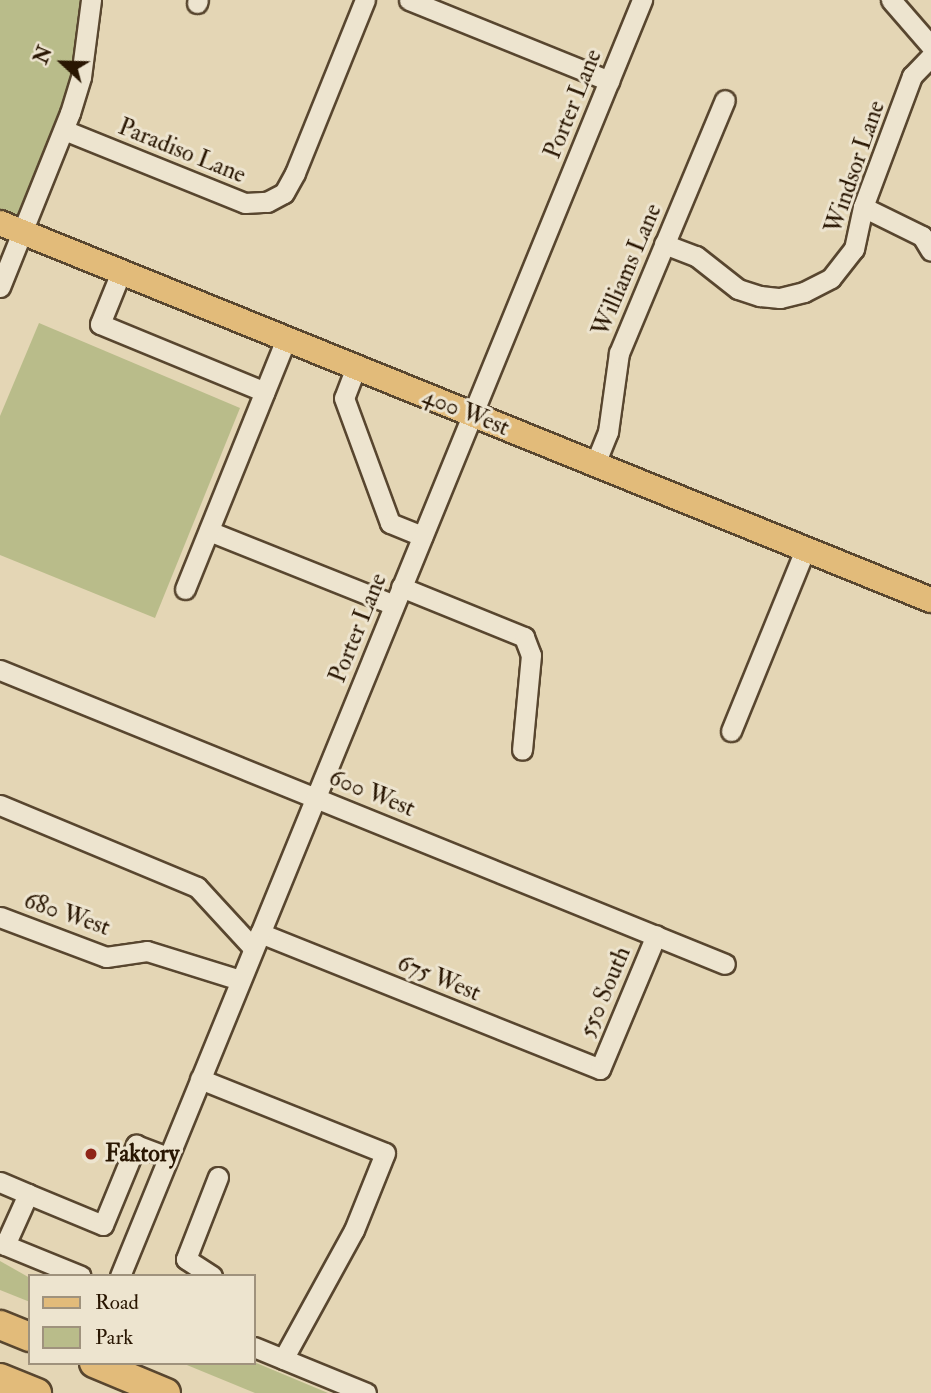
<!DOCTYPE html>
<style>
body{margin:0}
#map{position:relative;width:931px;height:1393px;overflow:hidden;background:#e4d6b5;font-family:"IM FELL Double Pica",serif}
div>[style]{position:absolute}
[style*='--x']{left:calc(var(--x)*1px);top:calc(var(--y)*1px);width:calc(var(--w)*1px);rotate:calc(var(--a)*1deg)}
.green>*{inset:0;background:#b9bc8a}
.roads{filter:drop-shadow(2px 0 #58462f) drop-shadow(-2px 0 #58462f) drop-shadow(0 2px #58462f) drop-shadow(0 -2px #58462f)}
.minor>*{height:19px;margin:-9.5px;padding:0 9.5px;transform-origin:9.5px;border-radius:9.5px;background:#ede4cf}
.major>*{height:24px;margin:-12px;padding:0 12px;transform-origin:12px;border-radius:12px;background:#e2bb7a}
.highway>*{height:28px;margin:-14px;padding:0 14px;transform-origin:14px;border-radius:14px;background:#e2bb7a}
.dots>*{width:19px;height:19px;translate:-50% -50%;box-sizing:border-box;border:4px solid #ede4cf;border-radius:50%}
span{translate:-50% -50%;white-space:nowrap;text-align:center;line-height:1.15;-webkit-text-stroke:6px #ede4cf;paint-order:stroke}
.street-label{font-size:24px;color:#291602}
.poi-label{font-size:24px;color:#291602;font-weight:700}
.left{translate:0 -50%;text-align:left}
.legend{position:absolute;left:28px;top:1274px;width:228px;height:91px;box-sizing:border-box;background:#ede4cf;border:2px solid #9f927d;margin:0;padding:9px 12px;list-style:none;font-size:21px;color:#291602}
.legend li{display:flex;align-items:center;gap:14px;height:35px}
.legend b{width:35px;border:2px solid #9f927d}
.north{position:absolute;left:28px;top:28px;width:70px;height:70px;-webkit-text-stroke:5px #ede4cf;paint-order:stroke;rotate:292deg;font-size:19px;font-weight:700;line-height:28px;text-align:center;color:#291602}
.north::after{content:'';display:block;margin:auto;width:24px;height:32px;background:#291602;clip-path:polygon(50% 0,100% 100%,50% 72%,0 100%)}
</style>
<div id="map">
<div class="green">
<i style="clip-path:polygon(0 0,91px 0,84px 58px,23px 232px,0 223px)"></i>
<i style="clip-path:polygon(39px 323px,240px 408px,155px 618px,0 555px,0 416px)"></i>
<i style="clip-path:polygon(0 1261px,30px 1278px,30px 1302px,0 1290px)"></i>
<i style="clip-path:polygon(254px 1362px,328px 1393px,255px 1393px,182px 1363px)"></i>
</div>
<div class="roads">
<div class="minor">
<i style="--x:409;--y:0;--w:216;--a:22"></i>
<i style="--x:891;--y:0;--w:61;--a:49"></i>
<i style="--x:197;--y:3;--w:3;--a:-72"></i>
<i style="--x:64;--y:130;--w:195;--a:22"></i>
<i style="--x:245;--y:203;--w:22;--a:-3"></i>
<i style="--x:267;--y:202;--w:19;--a:-28"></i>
<i style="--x:284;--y:193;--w:23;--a:-61"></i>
<i style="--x:295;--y:173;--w:187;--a:-68"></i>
<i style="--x:863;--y:207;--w:66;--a:26.2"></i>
<i style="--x:922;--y:236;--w:17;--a:59"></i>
<i style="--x:664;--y:244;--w:34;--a:21"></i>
<i style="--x:696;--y:256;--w:53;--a:38.2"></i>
<i style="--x:738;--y:289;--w:23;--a:18"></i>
<i style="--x:760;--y:296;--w:20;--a:6"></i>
<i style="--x:780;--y:298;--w:25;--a:-14"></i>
<i style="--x:804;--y:292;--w:30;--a:-27"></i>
<i style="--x:831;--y:278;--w:37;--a:-52"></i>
<i style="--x:854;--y:249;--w:43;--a:-77.9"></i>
<i style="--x:863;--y:207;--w:140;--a:-69.5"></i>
<i style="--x:912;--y:76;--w:28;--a:-46"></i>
<i style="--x:121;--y:272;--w:56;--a:112"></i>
<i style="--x:100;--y:324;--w:178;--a:22.4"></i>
<i style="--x:0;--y:287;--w:188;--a:-68.1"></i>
<i style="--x:70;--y:113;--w:38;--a:-73"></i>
<i style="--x:81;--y:77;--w:78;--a:-82.6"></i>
<i style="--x:356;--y:367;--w:33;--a:111"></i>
<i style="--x:344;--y:398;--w:133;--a:69.8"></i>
<i style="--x:390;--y:523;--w:35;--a:22"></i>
<i style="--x:595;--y:464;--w:35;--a:-68"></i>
<i style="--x:608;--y:432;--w:80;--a:-82.1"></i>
<i style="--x:619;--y:353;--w:274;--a:-67.3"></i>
<i style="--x:209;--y:531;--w:199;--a:21.8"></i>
<i style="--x:401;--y:587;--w:133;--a:22.1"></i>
<i style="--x:524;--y:637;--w:19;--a:69"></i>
<i style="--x:531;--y:655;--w:95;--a:95.4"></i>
<i style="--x:185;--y:589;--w:270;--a:-68"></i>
<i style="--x:0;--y:670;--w:782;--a:22.07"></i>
<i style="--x:731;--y:731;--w:196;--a:-67.8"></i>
<i style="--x:0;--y:805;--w:213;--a:22.6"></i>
<i style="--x:197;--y:887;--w:83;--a:47.4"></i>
<i style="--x:0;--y:917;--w:113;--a:20.7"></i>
<i style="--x:106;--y:957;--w:41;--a:-8.3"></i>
<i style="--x:147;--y:951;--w:97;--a:17.3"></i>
<i style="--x:260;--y:933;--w:366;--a:21.8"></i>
<i style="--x:600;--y:1069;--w:145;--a:-67.3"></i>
<i style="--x:200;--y:1079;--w:199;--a:21.8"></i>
<i style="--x:385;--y:1153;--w:83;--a:111.9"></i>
<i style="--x:354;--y:1230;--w:147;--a:118.8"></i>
<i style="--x:0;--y:1182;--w:30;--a:23"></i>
<i style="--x:0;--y:1243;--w:87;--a:22.2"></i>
<i style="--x:5;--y:1245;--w:56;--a:-65.7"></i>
<i style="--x:28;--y:1194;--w:81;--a:22.5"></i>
<i style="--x:103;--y:1225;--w:87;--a:-67.6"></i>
<i style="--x:136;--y:1145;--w:34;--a:21"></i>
<i style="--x:120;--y:1276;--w:1379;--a:-67.75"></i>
<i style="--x:212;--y:1276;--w:31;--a:-147"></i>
<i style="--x:186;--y:1259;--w:88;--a:-68.7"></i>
<i style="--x:254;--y:1347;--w:121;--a:22.3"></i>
</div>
<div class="major">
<i style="--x:0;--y:223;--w:1004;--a:22.05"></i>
</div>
<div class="highway">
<i style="--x:0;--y:1325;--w:32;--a:22"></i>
<i style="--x:94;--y:1363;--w:78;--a:22.6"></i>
<i style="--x:0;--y:1378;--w:40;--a:22"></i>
</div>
</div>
<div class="dots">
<i style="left:91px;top:1154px;background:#8f2418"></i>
</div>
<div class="street-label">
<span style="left:573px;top:104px;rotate:-68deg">Porter Lane</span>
<span style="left:182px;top:151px;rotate:22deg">Paradiso Lane</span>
<span style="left:855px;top:167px;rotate:-71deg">Windsor Lane</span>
<span style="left:627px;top:270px;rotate:-67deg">Williams Lane</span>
<span style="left:466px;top:412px;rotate:22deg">400 West</span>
<span style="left:358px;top:628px;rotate:-68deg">Porter Lane</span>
<span style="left:372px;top:793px;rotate:22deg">600 West</span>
<span style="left:67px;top:914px;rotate:19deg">680 West</span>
<span style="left:439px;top:978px;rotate:22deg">675 West</span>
<span style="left:605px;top:992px;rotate:-67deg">550 South</span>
</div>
<div class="poi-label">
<span class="left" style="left:105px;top:1154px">Faktory</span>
</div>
<ul class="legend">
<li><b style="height:9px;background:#e2bb7a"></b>Road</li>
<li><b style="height:19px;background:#b9bc8a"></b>Park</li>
</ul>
<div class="north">N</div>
</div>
